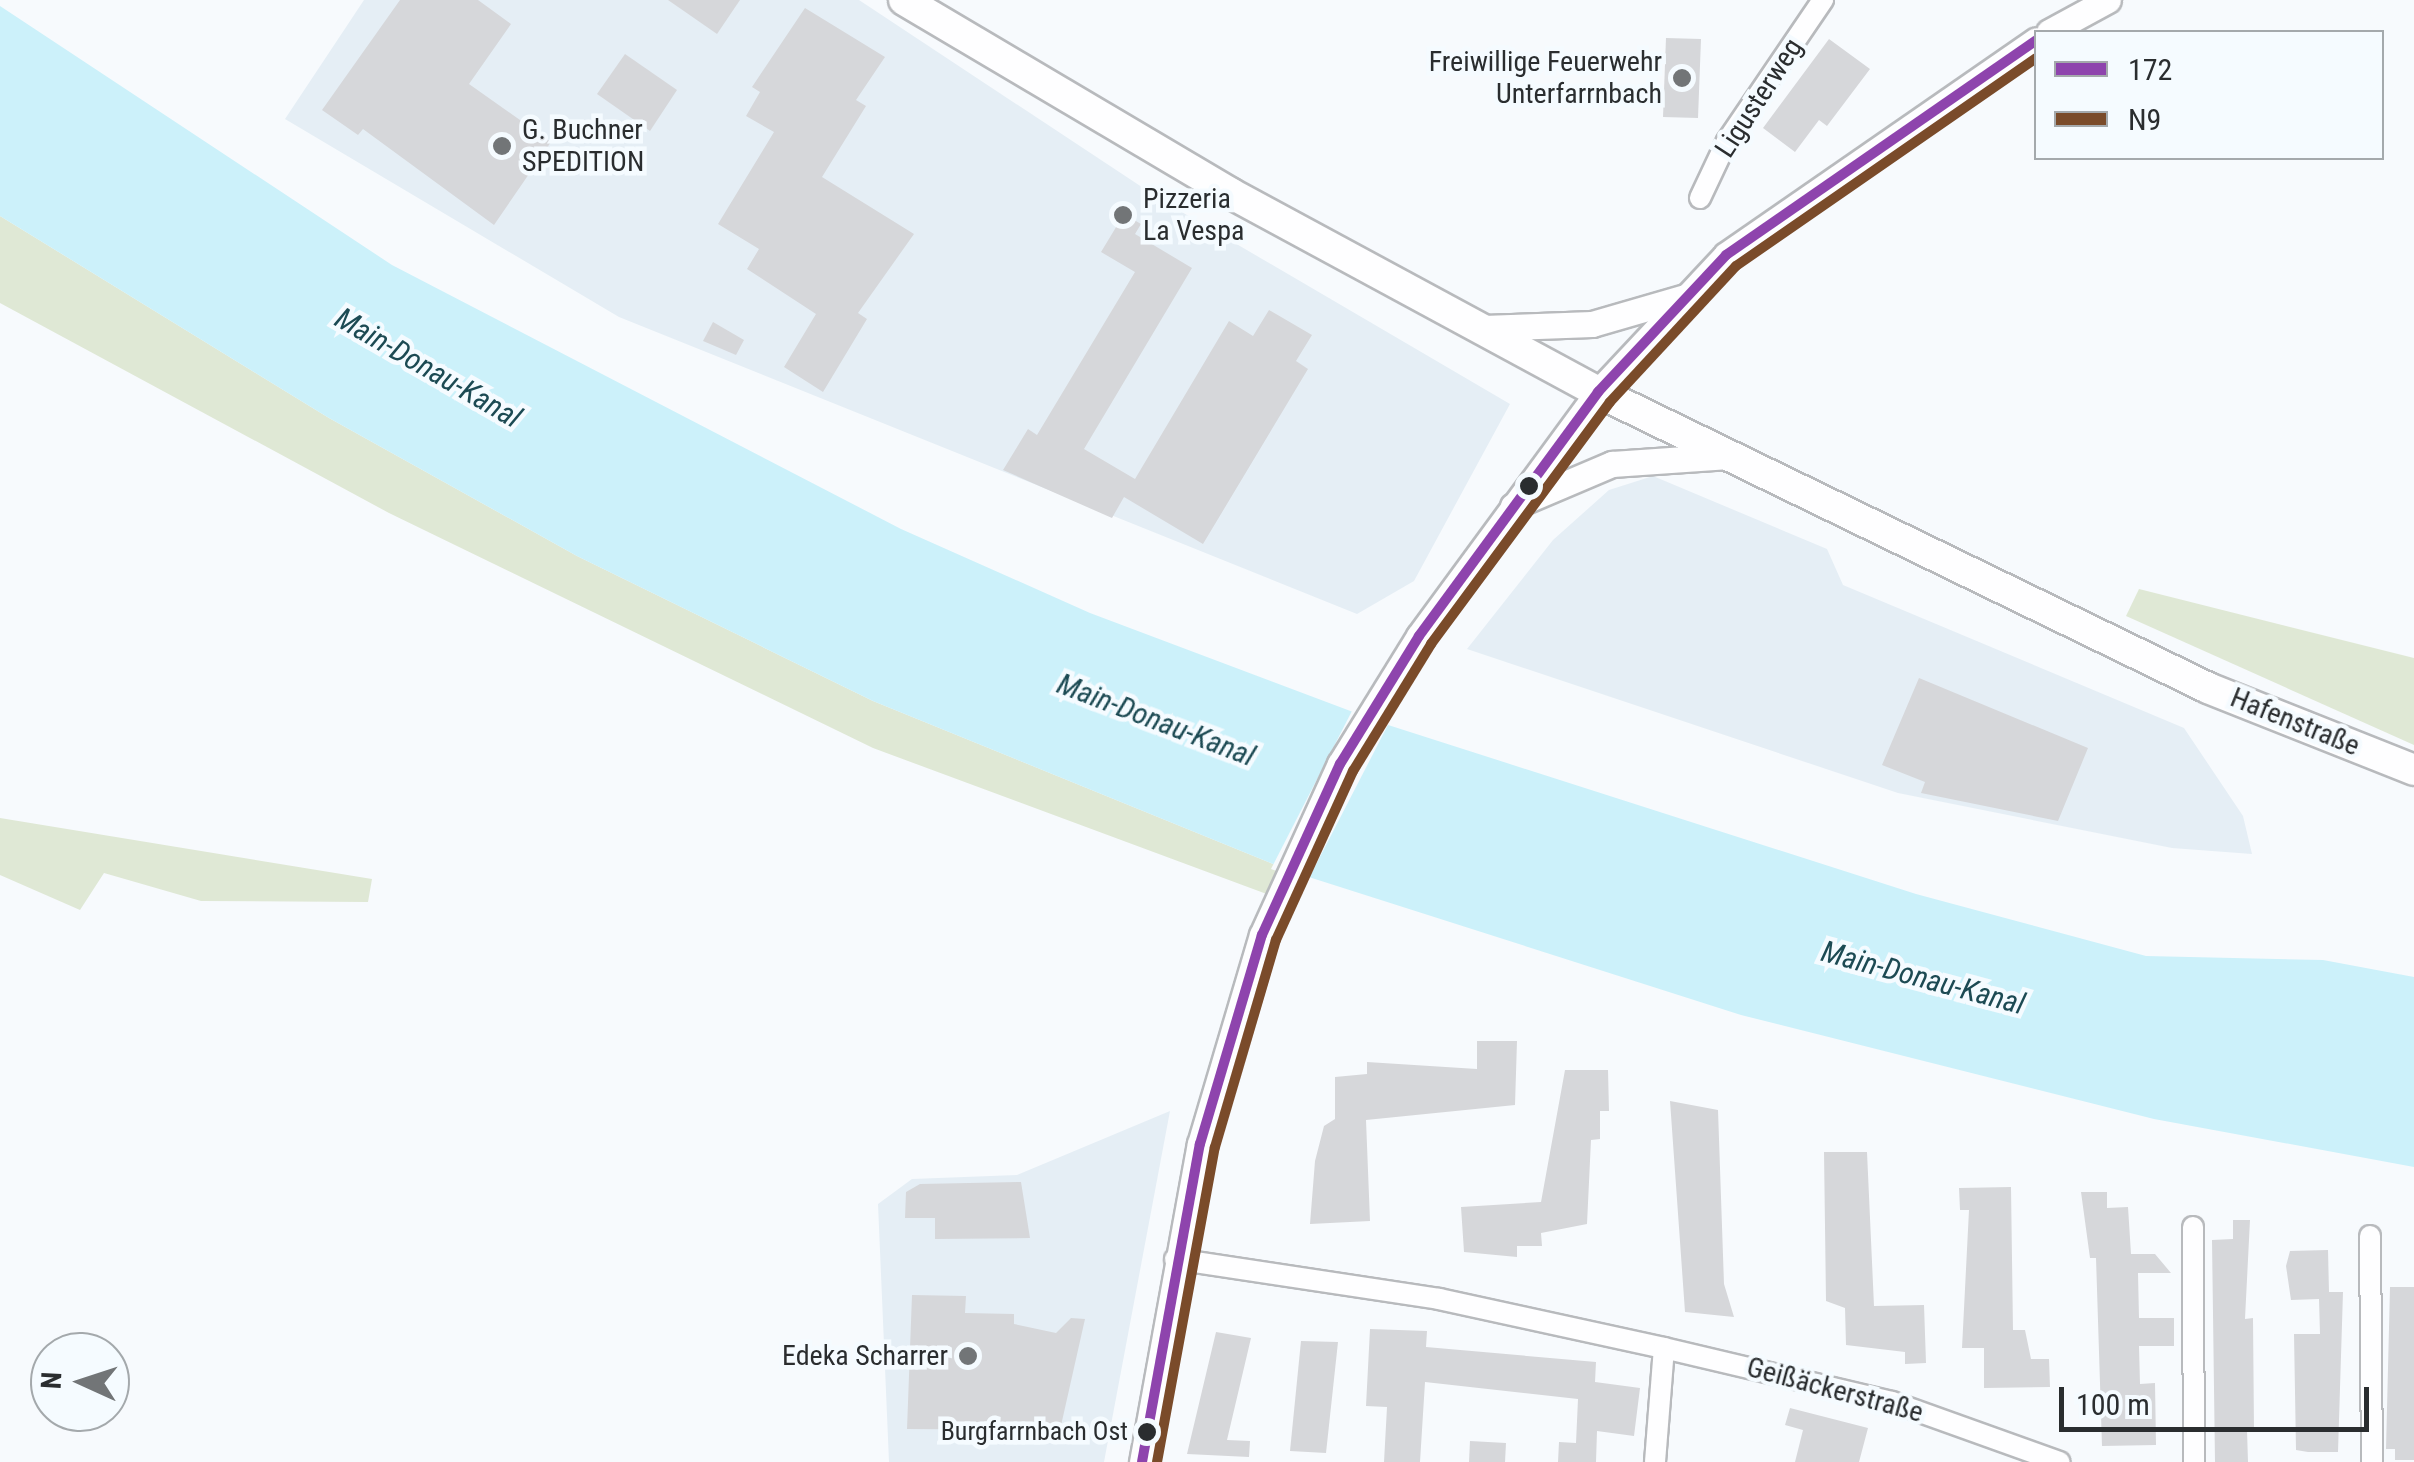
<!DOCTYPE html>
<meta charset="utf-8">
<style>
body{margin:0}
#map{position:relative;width:2414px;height:1462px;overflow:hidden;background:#f7fafd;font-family:"Roboto Condensed",sans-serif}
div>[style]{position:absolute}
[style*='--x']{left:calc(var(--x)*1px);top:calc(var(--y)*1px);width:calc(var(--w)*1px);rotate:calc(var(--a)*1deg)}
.built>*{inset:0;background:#e5eef5}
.green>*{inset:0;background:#dfe8d5}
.water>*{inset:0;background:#ccf1fa}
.pier>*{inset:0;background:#f7fafd}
.building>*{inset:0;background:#d6d7da}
.roads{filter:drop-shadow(2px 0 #b8babd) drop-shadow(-2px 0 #b8babd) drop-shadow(0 2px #b8babd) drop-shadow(0 -2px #b8babd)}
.minor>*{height:20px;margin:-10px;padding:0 10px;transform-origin:10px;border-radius:10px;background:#fefeff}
.tertiary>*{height:25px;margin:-12.5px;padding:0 12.5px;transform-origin:12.5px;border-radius:12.5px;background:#fefeff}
.secondary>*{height:30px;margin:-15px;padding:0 15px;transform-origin:15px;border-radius:15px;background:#fefeff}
.bus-1>*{height:10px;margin:-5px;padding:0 5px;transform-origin:5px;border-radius:5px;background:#8e44ad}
.bus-2>*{height:10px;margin:-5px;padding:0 5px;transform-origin:5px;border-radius:5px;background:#7a4b2a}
.dots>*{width:28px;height:28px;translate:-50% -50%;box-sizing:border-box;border:5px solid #f5fbff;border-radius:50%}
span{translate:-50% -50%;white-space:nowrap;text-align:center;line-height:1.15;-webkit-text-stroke:9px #f5fbff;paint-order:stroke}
.bus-label{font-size:26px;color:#2a2d2f}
.right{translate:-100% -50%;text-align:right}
.poi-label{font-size:28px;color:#2a2d2f}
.left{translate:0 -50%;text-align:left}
.street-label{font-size:28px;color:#2a2d2f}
.water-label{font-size:30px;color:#1c4a53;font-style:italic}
.legend{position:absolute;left:2034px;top:30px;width:350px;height:130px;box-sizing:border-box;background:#f5fbff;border:2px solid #a4a9ac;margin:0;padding:12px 18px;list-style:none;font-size:30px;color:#2a2d2f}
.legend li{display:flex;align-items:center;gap:20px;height:50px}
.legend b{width:50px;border:2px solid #a4a9ac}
.north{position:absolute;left:30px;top:1332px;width:100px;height:100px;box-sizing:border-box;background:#f5fbff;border:2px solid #a4a9ac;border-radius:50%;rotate:273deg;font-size:28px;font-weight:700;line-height:40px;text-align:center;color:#2a2d2f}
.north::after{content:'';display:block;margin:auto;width:35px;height:45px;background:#727577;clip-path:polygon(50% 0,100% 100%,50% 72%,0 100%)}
.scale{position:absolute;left:2059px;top:1387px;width:310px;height:45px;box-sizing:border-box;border:5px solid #2a2d2f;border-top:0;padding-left:12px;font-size:30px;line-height:35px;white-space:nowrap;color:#2a2d2f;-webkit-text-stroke:8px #f5fbff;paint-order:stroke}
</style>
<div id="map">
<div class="built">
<i style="clip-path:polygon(364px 0,859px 0,1163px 201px,1510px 404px,1414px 581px,1357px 614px,619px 317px,285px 119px)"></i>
<i style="clip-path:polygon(1653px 476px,1827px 549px,1843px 585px,2184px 728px,2243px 816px,2252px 854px,2172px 848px,1898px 793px,1467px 649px,1553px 540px,1609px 490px)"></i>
<i style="clip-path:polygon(1170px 1111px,1104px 1462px,889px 1462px,878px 1204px,912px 1179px,1017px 1175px)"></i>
</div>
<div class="green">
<i style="clip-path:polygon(0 216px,329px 418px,577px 556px,873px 701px,1293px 872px,1280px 899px,873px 748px,389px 513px,0 303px)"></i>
<i style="clip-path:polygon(2139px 589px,2414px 658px,2414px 745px,2126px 616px)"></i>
<i style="clip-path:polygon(0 818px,372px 879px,368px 902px,201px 901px,104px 873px,80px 910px,0 875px)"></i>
</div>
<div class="water">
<i style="clip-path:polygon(0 6px,392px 265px,901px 529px,1090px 613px,1385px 724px,1916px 894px,2146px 956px,2323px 960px,2414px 977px,2414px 1167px,2154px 1119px,1741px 1015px,1293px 872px,873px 701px,577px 556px,329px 418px,0 216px)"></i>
</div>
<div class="pier">
<i style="clip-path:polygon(1354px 707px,1390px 721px,1307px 882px,1271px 869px)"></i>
</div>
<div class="building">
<i style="clip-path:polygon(400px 0,478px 0,511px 24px,469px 84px,551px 142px,494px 225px,363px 129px,358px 135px,322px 110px)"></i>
<i style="clip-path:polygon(668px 0,740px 0,717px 34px)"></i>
<i style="clip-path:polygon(805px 8px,885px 57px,856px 100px,866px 106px,822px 177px,914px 234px,858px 313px,867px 319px,823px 392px,784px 367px,816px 314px,747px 269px,759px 249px,718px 224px,774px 132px,746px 116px,760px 92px,752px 87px)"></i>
<i style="clip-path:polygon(1666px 38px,1701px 39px,1698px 118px,1663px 117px)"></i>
<i style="clip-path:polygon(1829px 39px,1870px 69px,1827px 126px,1819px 120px,1795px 152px,1763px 128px)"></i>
<i style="clip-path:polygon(625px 54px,677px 90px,650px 131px,597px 94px)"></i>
<i style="clip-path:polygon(1124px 214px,1141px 224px,1135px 234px,1192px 268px,1084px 449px,1135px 479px,1229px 321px,1253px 336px,1269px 310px,1312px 335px,1296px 361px,1308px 369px,1203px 544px,1124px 497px,1112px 518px,1003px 470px,1028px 429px,1037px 435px,1135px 272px,1101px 252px)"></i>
<i style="clip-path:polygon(713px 322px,744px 340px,736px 355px,703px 341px)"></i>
<i style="clip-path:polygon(1919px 678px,2088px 748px,2058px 821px,1921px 793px,1925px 782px,1882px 765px)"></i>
<i style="clip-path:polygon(1477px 1041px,1517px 1041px,1515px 1105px,1366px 1120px,1370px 1221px,1310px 1224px,1315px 1161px,1324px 1126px,1335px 1119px,1335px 1077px,1367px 1074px,1367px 1062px,1477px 1069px)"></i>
<i style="clip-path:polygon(1565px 1070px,1608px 1070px,1609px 1111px,1600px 1111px,1600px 1139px,1591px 1140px,1587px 1224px,1541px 1233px,1542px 1246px,1517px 1246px,1517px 1257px,1464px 1252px,1461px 1207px,1541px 1202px)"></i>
<i style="clip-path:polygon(1670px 1101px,1718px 1110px,1724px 1284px,1734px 1317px,1685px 1312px)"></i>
<i style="clip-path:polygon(1824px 1152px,1867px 1152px,1874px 1306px,1924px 1305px,1926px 1363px,1905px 1364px,1905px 1352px,1846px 1345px,1845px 1308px,1826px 1301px)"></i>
<i style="clip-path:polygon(1021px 1182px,1030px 1238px,935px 1239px,935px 1218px,905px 1218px,906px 1192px,920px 1184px)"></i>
<i style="clip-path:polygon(2011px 1187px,2013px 1330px,2025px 1330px,2031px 1359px,2049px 1359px,2050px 1387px,1984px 1388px,1984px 1348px,1962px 1348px,1969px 1210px,1960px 1210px,1959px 1188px)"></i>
<i style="clip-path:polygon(2081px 1192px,2107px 1192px,2107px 1208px,2128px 1207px,2131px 1254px,2155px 1254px,2171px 1273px,2138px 1273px,2139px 1318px,2174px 1318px,2174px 1346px,2139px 1346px,2140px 1384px,2155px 1383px,2156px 1445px,2102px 1446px,2096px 1258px,2090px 1258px)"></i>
<i style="clip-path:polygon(2233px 1220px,2250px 1220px,2245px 1319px,2253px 1318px,2254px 1430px,2247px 1430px,2248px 1462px,2215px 1462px,2212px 1240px,2233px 1239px)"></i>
<i style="clip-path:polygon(2328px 1250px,2329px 1292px,2343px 1292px,2338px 1452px,2308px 1452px,2296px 1450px,2294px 1334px,2320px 1334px,2319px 1299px,2291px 1300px,2286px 1266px,2290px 1251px)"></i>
<i style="clip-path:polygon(2390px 1287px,2414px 1287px,2414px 1460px,2395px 1460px,2395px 1449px,2386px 1449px)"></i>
<i style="clip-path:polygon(912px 1295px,966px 1296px,965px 1313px,1014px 1314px,1014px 1324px,1056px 1333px,1071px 1318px,1085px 1319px,1060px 1430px,907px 1429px)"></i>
<i style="clip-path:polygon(1370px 1329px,1427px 1331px,1426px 1347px,1596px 1362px,1595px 1382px,1640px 1388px,1634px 1436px,1597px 1431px,1596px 1462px,1558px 1462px,1559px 1442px,1576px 1443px,1578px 1399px,1425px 1382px,1420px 1462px,1384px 1462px,1387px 1407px,1366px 1406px)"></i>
<i style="clip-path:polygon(1216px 1332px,1251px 1338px,1227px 1440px,1250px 1441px,1249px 1457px,1187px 1454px)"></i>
<i style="clip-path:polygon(1301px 1341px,1338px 1342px,1326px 1453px,1290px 1451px)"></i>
<i style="clip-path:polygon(1790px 1408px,1868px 1428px,1859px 1462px,1795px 1462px,1803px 1430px,1785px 1425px)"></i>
<i style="clip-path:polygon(1470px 1441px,1506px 1443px,1505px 1462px,1469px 1462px)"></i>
</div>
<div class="roads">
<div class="minor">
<i style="--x:1700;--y:198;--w:63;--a:-64.7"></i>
<i style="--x:1727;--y:141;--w:171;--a:-55.8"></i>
<i style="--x:2193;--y:1227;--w:235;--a:89.8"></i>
<i style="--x:2370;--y:1236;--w:226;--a:89.5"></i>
<i style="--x:1175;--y:1259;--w:267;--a:8.6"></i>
<i style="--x:1439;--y:1299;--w:230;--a:12.3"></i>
<i style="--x:1664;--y:1348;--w:234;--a:13.3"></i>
<i style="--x:1892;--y:1402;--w:178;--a:19.7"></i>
<i style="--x:1655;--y:1462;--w:114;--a:-85.5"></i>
</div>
<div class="tertiary">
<i style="--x:2049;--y:32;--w:67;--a:-28.5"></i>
<i style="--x:1484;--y:328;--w:108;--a:-2.1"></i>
<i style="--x:1592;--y:324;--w:97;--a:-16.2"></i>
<i style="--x:1513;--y:506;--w:108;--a:-23"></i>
<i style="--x:1612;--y:464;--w:117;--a:-3.9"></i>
<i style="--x:1142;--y:1462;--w:323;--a:-79.7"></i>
<i style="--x:1200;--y:1144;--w:218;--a:-73.5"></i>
<i style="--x:1262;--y:935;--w:188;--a:-65.5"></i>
<i style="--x:1340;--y:764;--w:150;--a:-58.3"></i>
<i style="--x:1419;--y:636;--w:303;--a:-53.7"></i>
<i style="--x:1598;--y:392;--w:187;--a:-46.9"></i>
<i style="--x:1726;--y:255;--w:377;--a:-34.7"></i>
</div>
<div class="secondary">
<i style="--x:904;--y:0;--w:379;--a:30.6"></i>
<i style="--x:1230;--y:193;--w:418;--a:28.4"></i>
<i style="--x:1598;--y:392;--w:678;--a:25.88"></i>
<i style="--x:2208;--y:688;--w:222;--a:21.7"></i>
</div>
</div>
<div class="bus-1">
<i style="--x:1142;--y:1462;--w:323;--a:-79.7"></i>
<i style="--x:1200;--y:1144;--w:218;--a:-73.5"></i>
<i style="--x:1262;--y:935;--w:188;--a:-65.5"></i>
<i style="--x:1340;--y:764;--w:150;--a:-58.3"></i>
<i style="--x:1419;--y:636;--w:303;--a:-53.7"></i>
<i style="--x:1598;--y:392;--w:187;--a:-46.9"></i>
<i style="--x:1726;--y:255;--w:377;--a:-34.7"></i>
</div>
<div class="bus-2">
<i style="--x:1157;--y:1462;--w:320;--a:-79.6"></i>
<i style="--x:1215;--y:1147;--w:216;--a:-73.6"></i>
<i style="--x:1276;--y:940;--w:186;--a:-65.5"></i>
<i style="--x:1353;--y:771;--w:149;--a:-58.4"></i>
<i style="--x:1431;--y:644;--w:301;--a:-53.5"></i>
<i style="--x:1610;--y:402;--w:185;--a:-47.2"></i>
<i style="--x:1736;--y:266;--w:365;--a:-34.7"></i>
</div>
<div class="dots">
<i style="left:1682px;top:78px;background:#727577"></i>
<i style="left:502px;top:146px;background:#727577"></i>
<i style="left:1123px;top:215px;background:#727577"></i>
<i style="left:1529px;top:486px;background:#2a2d2f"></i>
<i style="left:968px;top:1356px;background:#727577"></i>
<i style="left:1147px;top:1432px;background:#2a2d2f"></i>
</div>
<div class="bus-label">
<span class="right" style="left:1128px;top:1432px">Burgfarrnbach Ost</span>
</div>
<div class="poi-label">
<span class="right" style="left:1662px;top:78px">Freiwillige Feuerwehr<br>Unterfarrnbach</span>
<span class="left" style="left:522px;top:146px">G. Buchner<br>SPEDITION</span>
<span class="left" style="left:1143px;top:215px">Pizzeria<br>La Vespa</span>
<span class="right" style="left:948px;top:1356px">Edeka Scharrer</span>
</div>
<div class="street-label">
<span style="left:1759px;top:98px;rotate:-57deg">Ligusterweg</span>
<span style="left:2295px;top:722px;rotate:22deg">Hafenstraße</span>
<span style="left:1835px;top:1390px;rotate:15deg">Geißäckerstraße</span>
</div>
<div class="water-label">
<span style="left:428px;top:368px;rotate:30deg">Main-Donau-Kanal</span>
<span style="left:1156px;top:720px;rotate:21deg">Main-Donau-Kanal</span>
<span style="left:1923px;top:978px;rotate:15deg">Main-Donau-Kanal</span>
</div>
<ul class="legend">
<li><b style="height:12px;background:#8e44ad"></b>172</li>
<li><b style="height:12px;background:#7a4b2a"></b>N9</li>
</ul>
<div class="north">N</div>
<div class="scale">100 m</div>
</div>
